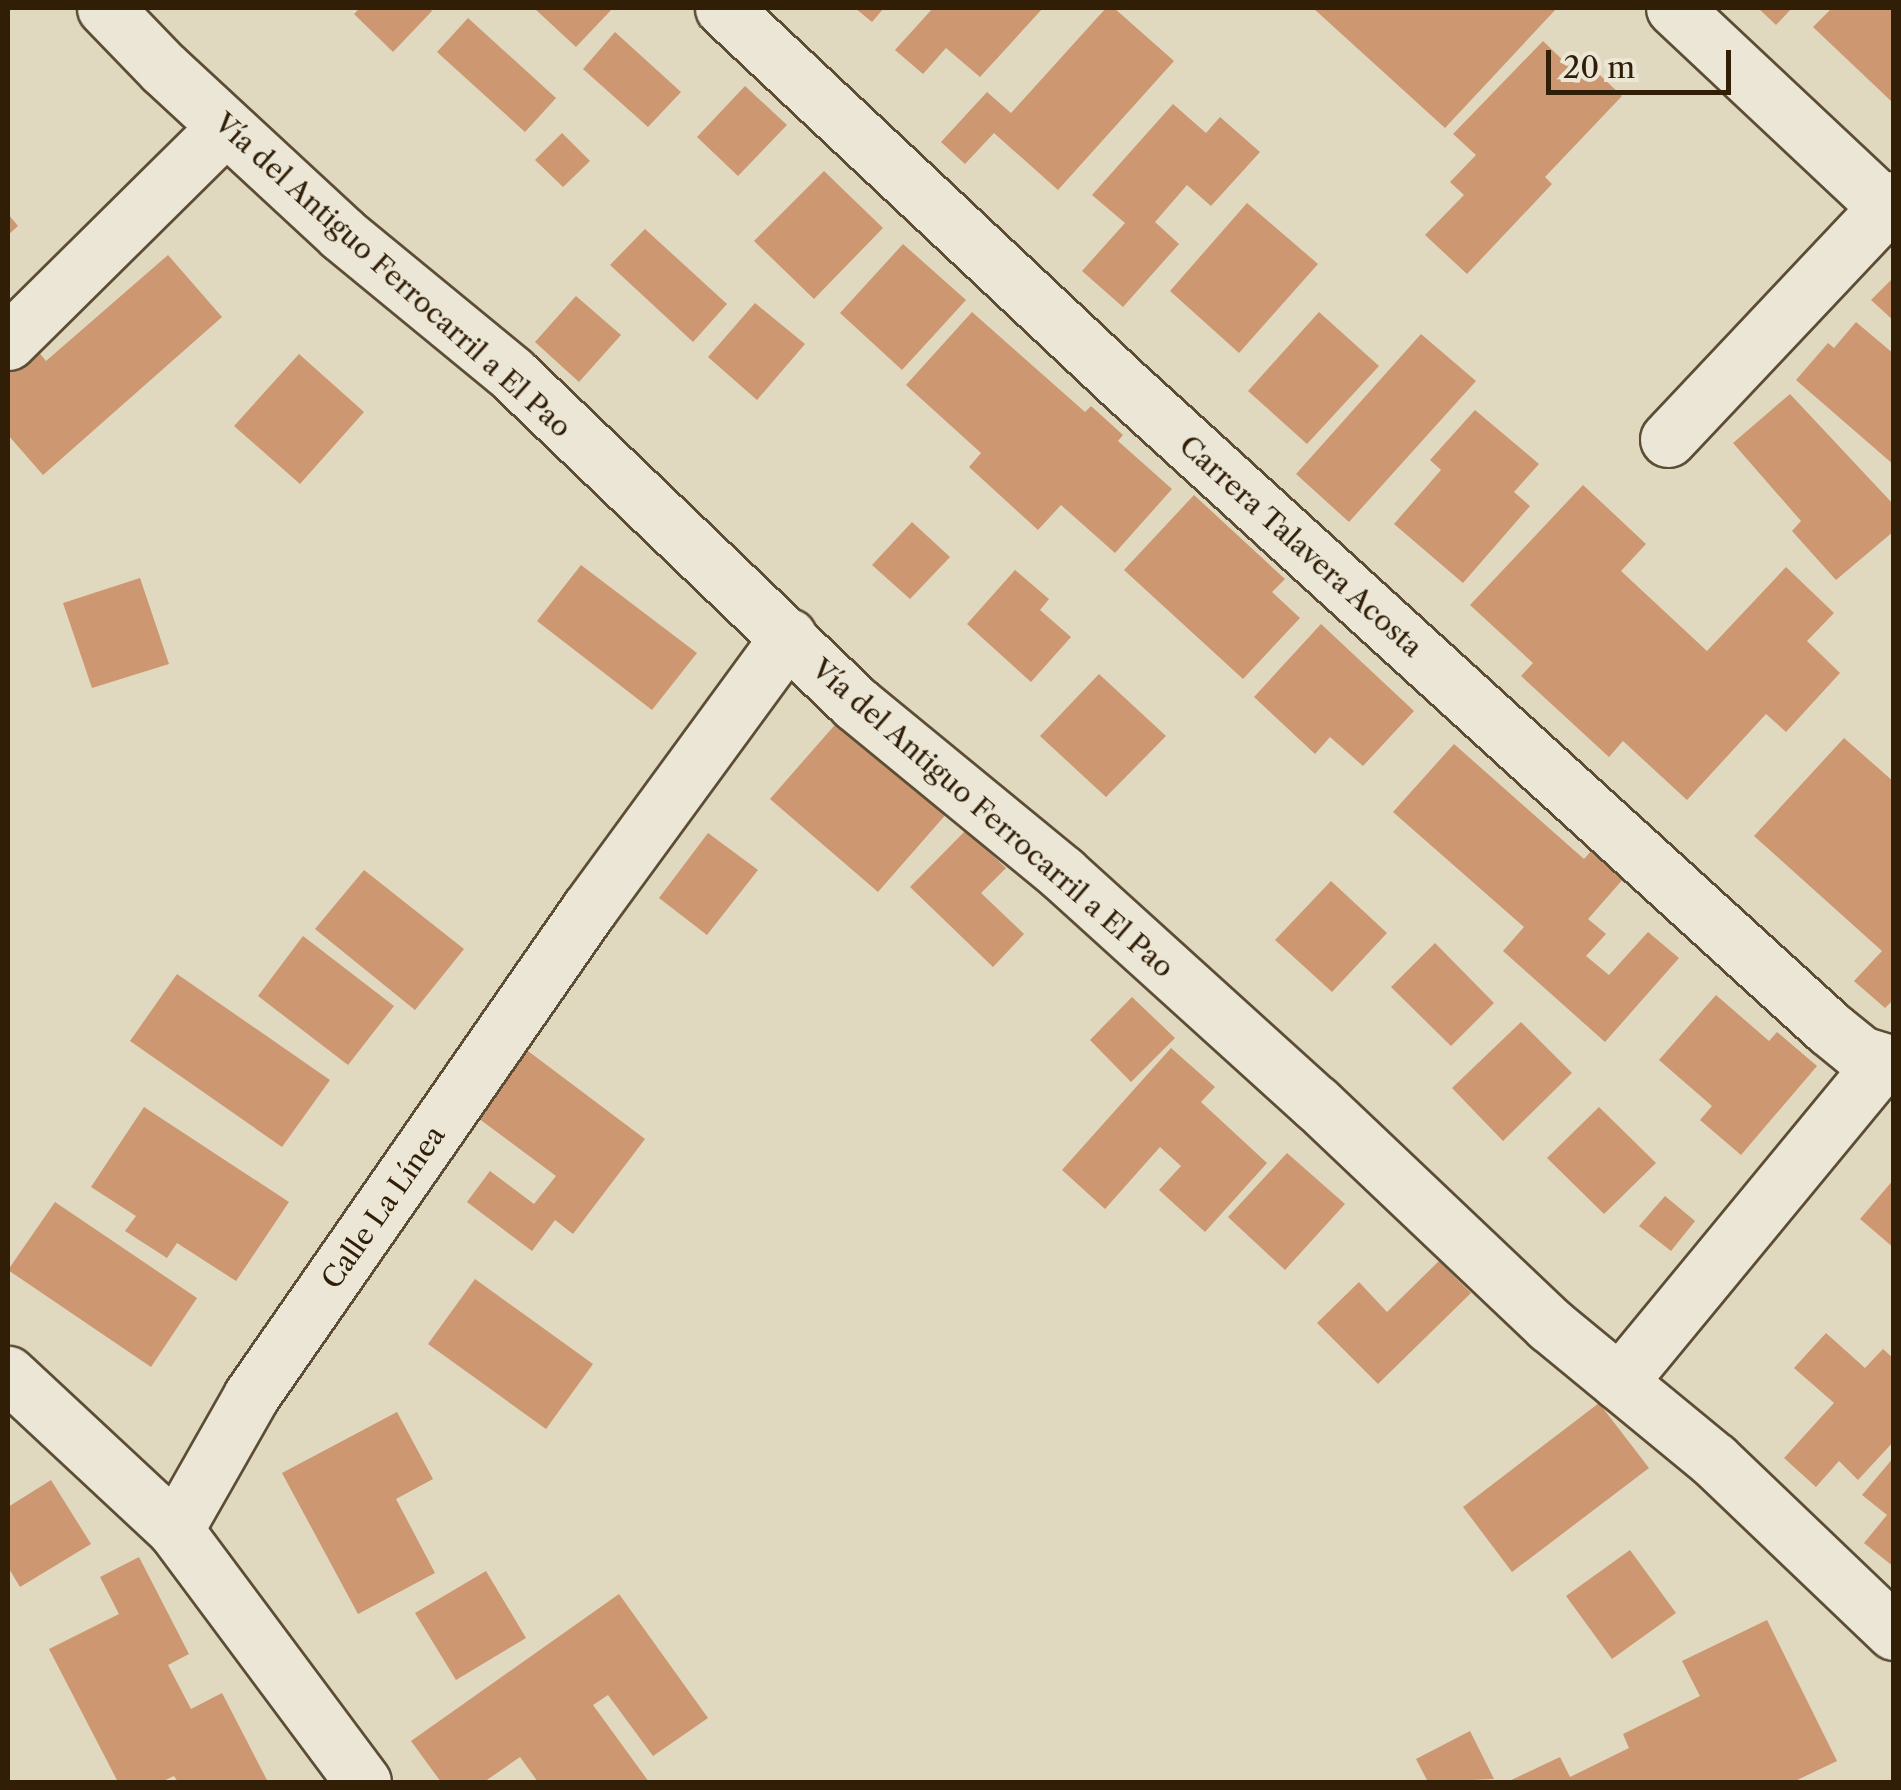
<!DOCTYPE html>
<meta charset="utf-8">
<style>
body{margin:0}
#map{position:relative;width:1901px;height:1790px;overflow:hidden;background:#e0d9c0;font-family:"Libre Caslon Text",serif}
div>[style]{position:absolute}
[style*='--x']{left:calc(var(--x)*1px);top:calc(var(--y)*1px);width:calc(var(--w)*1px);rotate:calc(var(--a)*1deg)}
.building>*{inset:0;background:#cc9771}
.roads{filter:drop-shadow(2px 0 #5d4d35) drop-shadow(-2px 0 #5d4d35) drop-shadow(0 2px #5d4d35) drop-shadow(0 -2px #5d4d35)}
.minor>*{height:55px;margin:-27.5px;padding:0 27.5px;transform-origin:27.5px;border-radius:27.5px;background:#ebe6d6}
span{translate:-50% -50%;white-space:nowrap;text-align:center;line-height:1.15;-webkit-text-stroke:8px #ebe6d6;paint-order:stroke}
.street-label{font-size:28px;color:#311e07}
.frame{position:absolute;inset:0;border:10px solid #311e07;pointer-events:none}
.scale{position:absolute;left:1546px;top:50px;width:185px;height:45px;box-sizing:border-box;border:5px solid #311e07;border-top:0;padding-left:12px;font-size:30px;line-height:35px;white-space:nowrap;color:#311e07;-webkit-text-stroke:8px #ebe6d6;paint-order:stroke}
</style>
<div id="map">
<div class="building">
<i style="clip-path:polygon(360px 8px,429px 8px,432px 11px,393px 52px,354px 14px)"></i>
<i style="clip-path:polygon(534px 8px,613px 8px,576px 47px)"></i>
<i style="clip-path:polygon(855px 8px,884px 8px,872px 22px)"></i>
<i style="clip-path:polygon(933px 8px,1043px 8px,980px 77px,946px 48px,923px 74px,895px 50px)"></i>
<i style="clip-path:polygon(1106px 8px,1114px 8px,1174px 61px,1058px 190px,994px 133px,965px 164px,941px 142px,987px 92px,1011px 113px)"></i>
<i style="clip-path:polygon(1313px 8px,1557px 8px,1445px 128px)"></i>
<i style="clip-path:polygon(1758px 8px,1792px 8px,1776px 25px)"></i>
<i style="clip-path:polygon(1832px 8px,1894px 8px,1891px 101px,1813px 27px)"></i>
<i style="clip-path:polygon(468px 18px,556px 98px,525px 132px,437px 52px)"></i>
<i style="clip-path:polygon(615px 32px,681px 92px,648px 127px,583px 69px)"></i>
<i style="clip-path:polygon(1543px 41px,1574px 71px,1584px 60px,1622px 96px,1545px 177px,1552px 184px,1467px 274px,1425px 235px,1464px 195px,1450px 182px,1476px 155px,1453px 134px)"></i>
<i style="clip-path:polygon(745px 86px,787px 125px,738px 176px,697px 137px)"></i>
<i style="clip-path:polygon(1173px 104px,1206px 133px,1220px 117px,1260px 152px,1211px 206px,1187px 185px,1155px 222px,1179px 244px,1123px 307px,1082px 271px,1125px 223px,1092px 195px)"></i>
<i style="clip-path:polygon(562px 133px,590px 161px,563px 187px,535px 160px)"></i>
<i style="clip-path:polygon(824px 171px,883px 228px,814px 299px,754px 241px)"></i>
<i style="clip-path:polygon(1247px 203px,1318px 264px,1239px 353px,1170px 291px)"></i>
<i style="clip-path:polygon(8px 214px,18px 226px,8px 235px)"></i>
<i style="clip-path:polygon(645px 229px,727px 304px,693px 342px,610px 265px)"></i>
<i style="clip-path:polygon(903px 244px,966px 300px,902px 370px,840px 313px)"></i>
<i style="clip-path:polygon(168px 255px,222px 317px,43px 475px,8px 435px,8px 370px,34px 346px,46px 361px)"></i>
<i style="clip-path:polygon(1894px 277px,1894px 321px,1871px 300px)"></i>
<i style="clip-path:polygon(576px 296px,621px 335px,579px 382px,535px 342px)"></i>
<i style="clip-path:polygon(755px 303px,805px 344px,757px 400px,708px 357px)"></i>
<i style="clip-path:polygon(972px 312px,1085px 412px,1091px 406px,1123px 435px,1118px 441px,1172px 489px,1115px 553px,1061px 505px,1038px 530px,969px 467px,981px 453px,906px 385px)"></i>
<i style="clip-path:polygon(1319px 312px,1379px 366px,1307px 444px,1248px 391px)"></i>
<i style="clip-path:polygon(1856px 322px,1894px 354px,1894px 465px,1796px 380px,1828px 343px,1834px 348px)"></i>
<i style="clip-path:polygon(1421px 334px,1476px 381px,1349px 522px,1296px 474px)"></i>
<i style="clip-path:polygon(299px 354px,364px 412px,300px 484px,234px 426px)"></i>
<i style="clip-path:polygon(1790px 394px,1894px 505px,1894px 531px,1836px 580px,1792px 531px,1801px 521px,1733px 443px)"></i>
<i style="clip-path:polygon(1475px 410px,1539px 464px,1514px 492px,1530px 506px,1463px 583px,1394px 524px,1441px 470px,1430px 460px)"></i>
<i style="clip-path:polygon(1583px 485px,1646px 544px,1621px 571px,1707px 651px,1786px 567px,1834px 613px,1807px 641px,1840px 673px,1786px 732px,1766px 714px,1687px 800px,1623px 741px,1609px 757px,1521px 676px,1533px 663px,1470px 605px)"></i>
<i style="clip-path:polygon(1194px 495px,1285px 579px,1272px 592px,1300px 618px,1243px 679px,1124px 570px)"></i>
<i style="clip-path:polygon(912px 522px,950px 557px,910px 599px,872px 565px)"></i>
<i style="clip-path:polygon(581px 565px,697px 653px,652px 710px,537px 621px)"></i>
<i style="clip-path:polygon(1015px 570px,1049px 599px,1040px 610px,1071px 637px,1031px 682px,967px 624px)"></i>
<i style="clip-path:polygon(140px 578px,169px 664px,92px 688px,63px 603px)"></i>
<i style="clip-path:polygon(1321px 624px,1414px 711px,1363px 766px,1330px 737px,1315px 754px,1254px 697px)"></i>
<i style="clip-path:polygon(1099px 674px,1166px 736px,1106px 797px,1040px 736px)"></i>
<i style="clip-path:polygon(840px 719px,948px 812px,878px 892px,770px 799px)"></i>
<i style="clip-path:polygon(1844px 738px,1894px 782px,1894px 999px,1885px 1008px,1854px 981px,1882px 951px,1754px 836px)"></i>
<i style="clip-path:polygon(1454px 744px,1584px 859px,1592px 850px,1624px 878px,1588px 919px,1606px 934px,1586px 956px,1609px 975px,1648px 932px,1679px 958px,1605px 1042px,1503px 951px,1524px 927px,1393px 812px)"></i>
<i style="clip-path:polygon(966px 830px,1006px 868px,981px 893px,1024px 934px,993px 967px,910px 887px)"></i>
<i style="clip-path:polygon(708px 833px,758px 870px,707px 935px,659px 898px)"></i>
<i style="clip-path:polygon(364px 870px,464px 949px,415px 1010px,315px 929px)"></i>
<i style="clip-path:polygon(1331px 881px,1387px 933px,1332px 992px,1275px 940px)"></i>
<i style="clip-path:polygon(303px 936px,394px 1006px,348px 1065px,258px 996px)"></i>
<i style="clip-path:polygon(1435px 943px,1494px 1003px,1451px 1046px,1391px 987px)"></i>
<i style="clip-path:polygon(177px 974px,330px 1080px,282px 1147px,130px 1041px)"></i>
<i style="clip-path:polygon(1716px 995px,1769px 1041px,1777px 1032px,1817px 1066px,1741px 1155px,1700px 1120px,1712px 1106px,1659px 1060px)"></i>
<i style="clip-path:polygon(1132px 997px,1175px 1038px,1131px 1082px,1090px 1040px)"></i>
<i style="clip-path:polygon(1521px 1022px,1572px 1073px,1503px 1141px,1452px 1088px)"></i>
<i style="clip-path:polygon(1171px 1048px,1215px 1087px,1201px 1102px,1267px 1163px,1205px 1232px,1159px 1190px,1181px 1166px,1160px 1147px,1105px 1209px,1062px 1170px)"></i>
<i style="clip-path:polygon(528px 1051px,645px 1139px,573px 1234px,555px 1220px,532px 1251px,467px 1202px,490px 1171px,534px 1204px,556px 1176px,478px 1118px)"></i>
<i style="clip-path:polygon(144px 1107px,289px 1202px,236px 1281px,177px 1243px,167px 1258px,125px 1231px,136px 1216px,91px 1187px)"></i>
<i style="clip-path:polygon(1599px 1107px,1656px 1163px,1604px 1214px,1547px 1158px)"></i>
<i style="clip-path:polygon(1287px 1153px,1345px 1204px,1285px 1270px,1228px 1217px)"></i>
<i style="clip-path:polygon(1894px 1179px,1894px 1248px,1860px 1219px)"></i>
<i style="clip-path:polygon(1665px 1196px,1695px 1221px,1671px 1251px,1639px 1226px)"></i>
<i style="clip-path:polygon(55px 1202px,197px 1298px,151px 1367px,8px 1270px)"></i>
<i style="clip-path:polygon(1439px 1261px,1471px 1293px,1378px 1384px,1317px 1323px,1359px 1282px,1387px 1312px)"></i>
<i style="clip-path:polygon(475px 1279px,593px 1364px,546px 1429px,428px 1344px)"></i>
<i style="clip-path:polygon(1826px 1333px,1865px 1368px,1883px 1349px,1894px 1359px,1894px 1441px,1858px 1480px,1839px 1461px,1816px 1487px,1784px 1458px,1834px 1403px,1794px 1368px)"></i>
<i style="clip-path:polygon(1599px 1403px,1649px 1468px,1512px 1572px,1463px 1507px)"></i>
<i style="clip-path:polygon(397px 1412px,433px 1479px,396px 1499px,435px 1573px,358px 1614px,282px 1473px)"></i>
<i style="clip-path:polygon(1894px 1457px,1894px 1567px,1864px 1543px,1887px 1515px,1862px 1495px)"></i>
<i style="clip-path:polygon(51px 1480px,91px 1544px,20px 1587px,8px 1567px,8px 1507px)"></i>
<i style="clip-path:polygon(1630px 1550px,1676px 1613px,1612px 1659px,1566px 1596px)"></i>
<i style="clip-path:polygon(139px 1557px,189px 1654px,168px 1665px,191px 1709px,222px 1693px,268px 1782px,178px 1782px,174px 1776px,161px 1782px,118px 1782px,49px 1649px,119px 1614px,100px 1577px)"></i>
<i style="clip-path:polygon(486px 1571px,526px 1638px,456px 1680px,415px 1613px)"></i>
<i style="clip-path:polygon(619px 1594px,708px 1718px,653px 1756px,608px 1695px,593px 1705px,649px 1782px,538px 1782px,520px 1757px,484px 1782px,441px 1782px,411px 1741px)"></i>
<i style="clip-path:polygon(1767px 1620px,1837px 1761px,1793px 1782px,1507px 1782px,1560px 1757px,1570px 1777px,1629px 1748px,1623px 1734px,1700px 1696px,1682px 1661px)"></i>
<i style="clip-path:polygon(1470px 1731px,1494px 1779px,1428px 1782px,1416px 1759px)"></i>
</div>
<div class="roads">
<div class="minor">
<i style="--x:105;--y:8;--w:83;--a:46"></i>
<i style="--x:163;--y:68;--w:244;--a:42.8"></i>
<i style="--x:342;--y:234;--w:219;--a:39.4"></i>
<i style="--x:511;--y:373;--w:477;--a:43.8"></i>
<i style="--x:855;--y:703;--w:268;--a:39.4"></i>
<i style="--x:1062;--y:873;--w:343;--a:42.2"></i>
<i style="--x:1316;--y:1103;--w:323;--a:43.5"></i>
<i style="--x:1550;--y:1325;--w:212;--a:39.5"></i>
<i style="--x:1714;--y:1460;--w:249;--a:43.7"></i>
<i style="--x:723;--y:8;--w:549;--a:43.23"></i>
<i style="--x:1123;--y:384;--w:956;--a:42.37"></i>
<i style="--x:1829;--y:1028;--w:41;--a:39.1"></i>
<i style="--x:1861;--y:1054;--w:34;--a:17"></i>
<i style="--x:1674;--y:8;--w:291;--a:43.2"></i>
<i style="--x:8;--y:342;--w:305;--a:-44.7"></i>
<i style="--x:1668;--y:439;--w:330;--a:-46.7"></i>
<i style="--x:8;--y:1374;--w:229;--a:43"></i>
<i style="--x:1619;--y:1382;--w:413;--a:-50.5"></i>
<i style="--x:363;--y:1782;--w:314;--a:-126.7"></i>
<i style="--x:175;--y:1530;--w:154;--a:-60.4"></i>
<i style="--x:251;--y:1396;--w:593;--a:-55.24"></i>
<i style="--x:589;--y:909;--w:338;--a:-53.8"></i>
</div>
</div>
<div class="street-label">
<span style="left:393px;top:275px;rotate:42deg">Vía del Antiguo Ferrocarril a El Pao</span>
<span style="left:1301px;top:546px;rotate:42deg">Carrera Talavera Acosta</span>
<span style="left:993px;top:818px;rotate:41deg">Vía del Antiguo Ferrocarril a El Pao</span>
<span style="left:383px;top:1207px;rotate:-55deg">Calle La Línea</span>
</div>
<div class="frame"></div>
<div class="scale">20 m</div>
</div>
